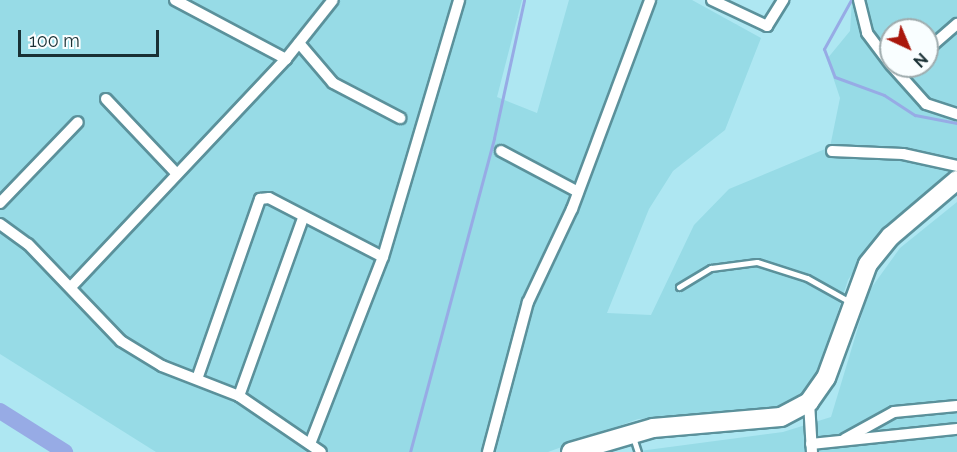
<!DOCTYPE html>
<style>
body{margin:0}
#map{position:relative;width:957px;height:452px;overflow:hidden;background:#aee7f2;font-family:Raleway,sans-serif}
div>[style]{position:absolute}
[style*='--x']{left:calc(var(--x)*1px);top:calc(var(--y)*1px);width:calc(var(--w)*1px);rotate:calc(var(--a)*1deg)}
.built>*{inset:0;background:#97dbe6}
.stream>*{height:3px;margin:-1.5px;padding:0 1.5px;transform-origin:1.5px;border-radius:1.5px;background:#97abe5}
.river>*{height:16px;margin:-8px;padding:0 8px;transform-origin:8px;border-radius:8px;background:#97abe5}
.roads{filter:drop-shadow(2px 0 #5b919b) drop-shadow(-2px 0 #5b919b) drop-shadow(0 2px #5b919b) drop-shadow(0 -2px #5b919b)}
.service>*{height:5px;margin:-2.5px;padding:0 2.5px;transform-origin:2.5px;border-radius:2.5px;background:#fff}
.minor>*{height:10px;margin:-5px;padding:0 5px;transform-origin:5px;border-radius:5px;background:#fff}
.primary>*{height:18px;margin:-9px;padding:0 9px;transform-origin:9px;border-radius:9px;background:#fff}
span{translate:-50% -50%;white-space:nowrap;text-align:center;line-height:1.15;-webkit-text-stroke:6px #f9feff;paint-order:stroke}
.north{position:absolute;left:879px;top:18px;width:60px;height:60px;box-sizing:border-box;background:#f9feff;border:2px solid #9facae;border-radius:50%;rotate:136deg;font-size:16px;font-weight:700;line-height:24px;text-align:center;color:#193034}
.north::after{content:'';display:block;margin:auto;width:21px;height:27px;background:#a9170c;clip-path:polygon(50% 0,100% 100%,50% 72%,0 100%)}
.scale{position:absolute;left:18px;top:30px;width:141px;height:27px;box-sizing:border-box;border:3px solid #193034;border-top:0;padding-left:8px;font-size:18px;line-height:21px;white-space:nowrap;color:#193034;-webkit-text-stroke:4px #f9feff;paint-order:stroke}
</style>
<div id="map">
<div class="built">
<i style="clip-path:polygon(evenodd,0 0,522px 0,497px 97px,537px 113px,569px 0,692px 0,761px 38px,725px 130px,673px 171px,649px 209px,607px 313px,651px 315px,694px 225px,729px 189px,830px 147px,840px 98px,827px 59px,850px 31px,852px 0,957px 0,957px 171px,874px 241px,848px 280px,818px 373px,799px 400px,768px 412px,638px 419px,548px 452px,156px 452px,0 354px,0 0,891px 30px,927px 30px,927px 66px,891px 66px,891px 30px)"></i>
<i style="clip-path:polygon(957px 202px,957px 452px,632px 452px,783px 432px,831px 417px,869px 291px,900px 248px)"></i>
</div>
<div class="stream">
<i style="--x:851;--y:0;--w:56;--a:118.9"></i>
<i style="--x:824;--y:49;--w:30;--a:69"></i>
<i style="--x:835;--y:77;--w:52;--a:20.2"></i>
<i style="--x:884;--y:95;--w:37;--a:33"></i>
<i style="--x:915;--y:115;--w:43;--a:10.8"></i>
<i style="--x:410;--y:452;--w:325;--a:-75"></i>
<i style="--x:494;--y:138;--w:141;--a:-77.7"></i>
</div>
<div class="river">
<i style="--x:0;--y:411;--w:77;--a:32.2"></i>
</div>
<div class="roads">
<div class="service">
<i style="--x:679;--y:287;--w:37;--a:-31"></i>
<i style="--x:711;--y:268;--w:46;--a:-7.4"></i>
<i style="--x:757;--y:262;--w:52;--a:17.7"></i>
<i style="--x:807;--y:278;--w:49;--a:29.2"></i>
<i style="--x:633;--y:437;--w:16;--a:72"></i>
</div>
<div class="minor">
<i style="--x:175;--y:0;--w:126;--a:28"></i>
<i style="--x:712;--y:0;--w:61;--a:25.3"></i>
<i style="--x:767;--y:26;--w:31;--a:-58"></i>
<i style="--x:859;--y:0;--w:34;--a:76"></i>
<i style="--x:867;--y:33;--w:40;--a:53"></i>
<i style="--x:299;--y:43;--w:52;--a:49.6"></i>
<i style="--x:333;--y:83;--w:76;--a:27.6"></i>
<i style="--x:927;--y:50;--w:40;--a:-41"></i>
<i style="--x:892;--y:66;--w:51;--a:48.2"></i>
<i style="--x:926;--y:104;--w:33;--a:18"></i>
<i style="--x:106;--y:99;--w:102;--a:46.6"></i>
<i style="--x:501;--y:151;--w:87;--a:28"></i>
<i style="--x:832;--y:151;--w:71;--a:2.4"></i>
<i style="--x:903;--y:154;--w:55;--a:12.5"></i>
<i style="--x:0;--y:203;--w:112;--a:-46.1"></i>
<i style="--x:0;--y:224;--w:34;--a:36"></i>
<i style="--x:28;--y:244;--w:134;--a:46.2"></i>
<i style="--x:121;--y:341;--w:48;--a:31.4"></i>
<i style="--x:162;--y:366;--w:83;--a:21.3"></i>
<i style="--x:239;--y:396;--w:99;--a:34.3"></i>
<i style="--x:71;--y:287;--w:313;--a:-46.7"></i>
<i style="--x:286;--y:59;--w:75;--a:-51.5"></i>
<i style="--x:197;--y:379;--w:191;--a:-70.7"></i>
<i style="--x:260;--y:199;--w:9;--a:-6"></i>
<i style="--x:269;--y:198;--w:128;--a:27.4"></i>
<i style="--x:239;--y:396;--w:189;--a:-70.2"></i>
<i style="--x:809;--y:402;--w:50;--a:86.6"></i>
<i style="--x:845;--y:439;--w:56;--a:-28.9"></i>
<i style="--x:894;--y:412;--w:63;--a:-5.4"></i>
<i style="--x:310;--y:444;--w:201;--a:-68.7"></i>
<i style="--x:383;--y:257;--w:268;--a:-73.5"></i>
<i style="--x:811;--y:444;--w:147;--a:-5.9"></i>
<i style="--x:488;--y:452;--w:155;--a:-75.1"></i>
<i style="--x:528;--y:302;--w:103;--a:-64.7"></i>
<i style="--x:572;--y:209;--w:223;--a:-69.5"></i>
</div>
<div class="primary">
<i style="--x:571;--y:452;--w:85;--a:-16.3"></i>
<i style="--x:653;--y:428;--w:128;--a:-4.9"></i>
<i style="--x:781;--y:417;--w:32;--a:-28"></i>
<i style="--x:809;--y:402;--w:29;--a:-55"></i>
<i style="--x:826;--y:378;--w:121;--a:-69.8"></i>
<i style="--x:868;--y:264;--w:36;--a:-51"></i>
<i style="--x:891;--y:236;--w:87;--a:-40.3"></i>
</div>
</div>
<div class="north">N</div>
<div class="scale">100 m</div>
</div>
